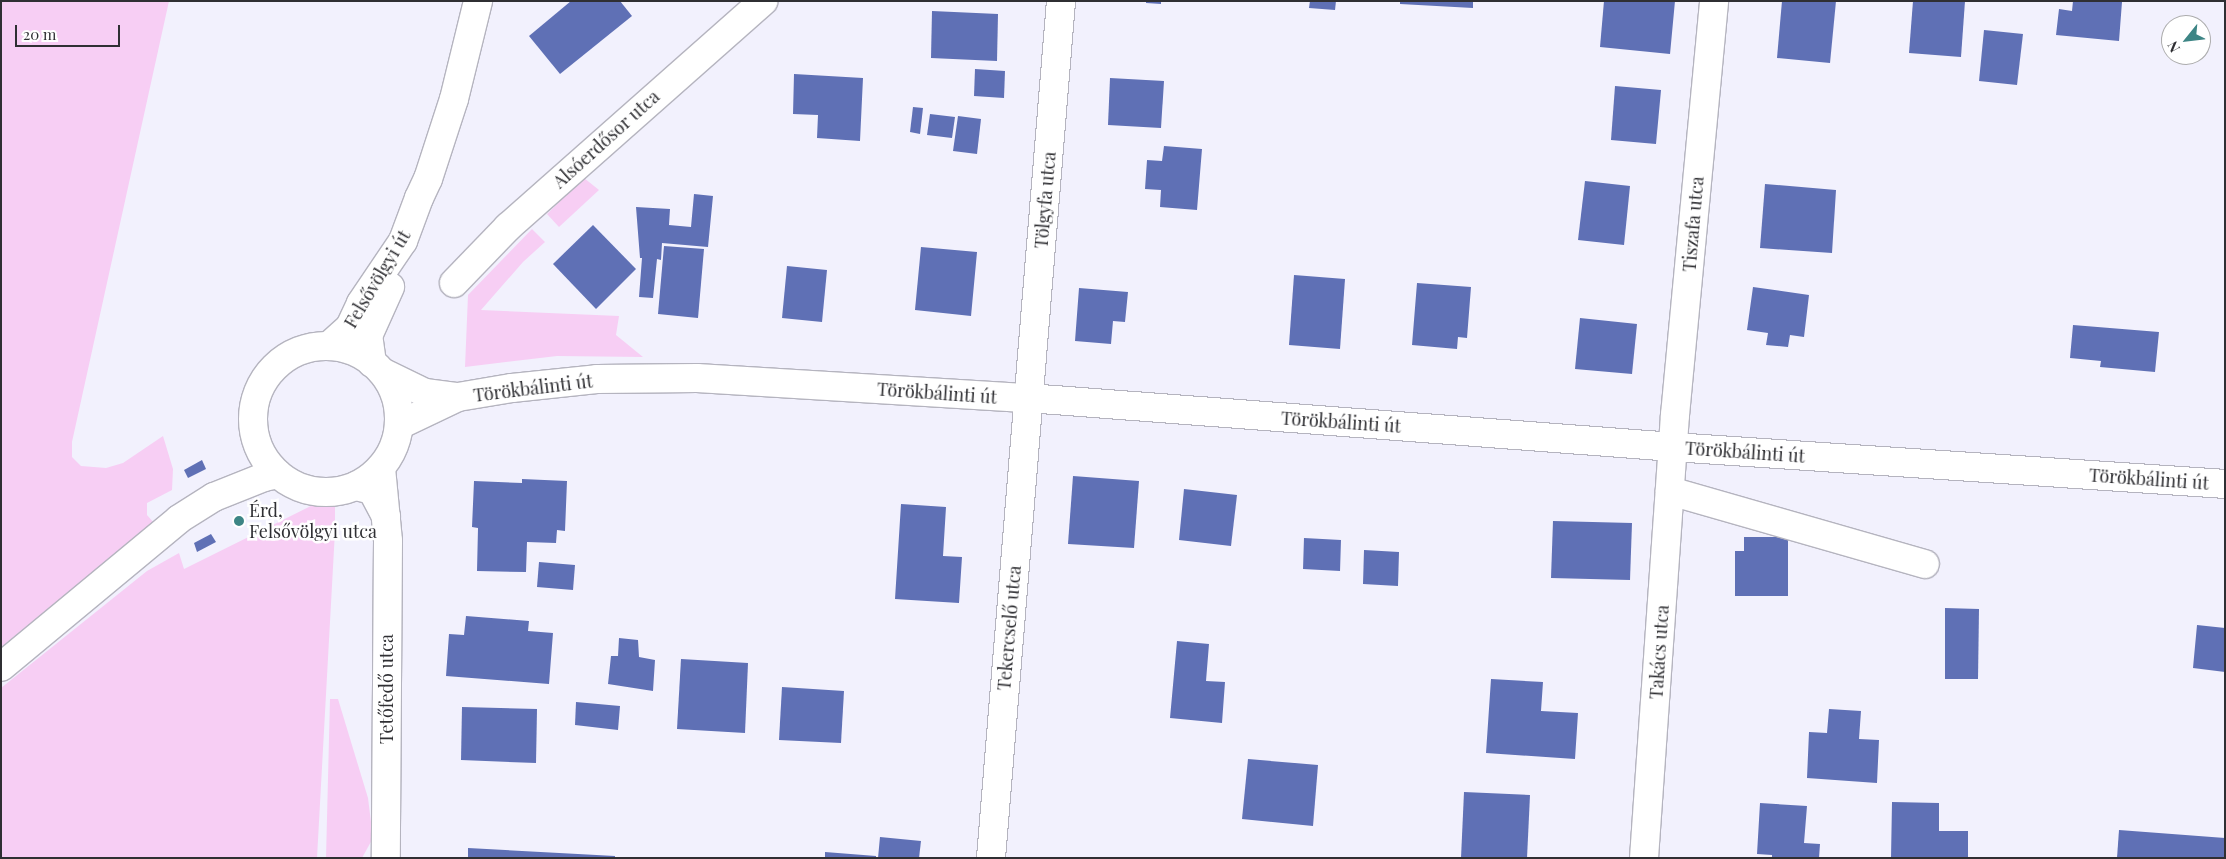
<!DOCTYPE html>
<meta charset="utf-8">
<style>
body{margin:0}
#map{position:relative;width:2226px;height:859px;overflow:hidden;background:#f2f1fd;font-family:"Playfair Display",serif}
div>[style]{position:absolute}
[style*='--x']{left:calc(var(--x)*1px);top:calc(var(--y)*1px);width:calc(var(--w)*1px);rotate:calc(var(--a)*1deg)}
.green>*{inset:0;background:#f7cef4}
.building>*{inset:0;background:#5f70b5}
.roads{filter:drop-shadow(1px 0 #b5b4bf) drop-shadow(-1px 0 #b5b4bf) drop-shadow(0 1px #b5b4bf) drop-shadow(0 -1px #b5b4bf)}
.minor>*{height:28px;margin:-14px;padding:0 14px;transform-origin:14px;border-radius:14px;background:#fff}
.major>*{height:28px;margin:-14px;padding:0 14px;transform-origin:14px;border-radius:14px;background:#fff}
.major>.ring{margin:-14px;padding:0;box-sizing:content-box;background:none;border:28px solid #fff;border-radius:50%}
.dots>*{width:14px;height:14px;translate:-50% -50%;box-sizing:border-box;border:2px solid #fff;border-radius:50%}
span{translate:-50% -50%;white-space:nowrap;text-align:center;line-height:1.15;-webkit-text-stroke:5px #fff;paint-order:stroke}
.street-label{font-size:18px;color:#2f2f33}
.poi-label{font-size:18px;color:#2f2f33}
.left{translate:0 -50%;text-align:left}
.frame{position:absolute;inset:0;border:2px solid #2f2f33;pointer-events:none}
.north{position:absolute;left:2161px;top:15px;width:50px;height:50px;box-sizing:border-box;background:#fff;border:1px solid #acacad;border-radius:50%;rotate:241deg;font-size:14px;font-weight:700;line-height:20px;text-align:center;color:#2f2f33}
.north::after{content:'';display:block;margin:auto;width:18px;height:22px;background:#3d8585;clip-path:polygon(50% 0,100% 100%,50% 72%,0 100%)}
.scale{position:absolute;left:15px;top:25px;width:105px;height:22px;box-sizing:border-box;border:2px solid #2f2f33;border-top:0;padding-left:6px;font-size:15px;line-height:18px;white-space:nowrap;color:#2f2f33;-webkit-text-stroke:4px #fff;paint-order:stroke}
</style>
<div id="map">
<div class="green">
<i style="clip-path:polygon(1px 1px,169px 1px,72px 442px,72px 457px,81px 466px,106px 468px,123px 463px,163px 436px,173px 469px,172px 490px,147px 503px,147px 515px,154px 523px,1px 647px)"></i>
<i style="clip-path:polygon(584px 178px,599px 190px,559px 227px,547px 214px)"></i>
<i style="clip-path:polygon(532px 229px,545px 242px,523px 262px,481px 310px,619px 316px,616px 335px,643px 357px,557px 356px,465px 367px,468px 295px)"></i>
<i style="clip-path:polygon(335px 494px,335px 531px,317px 858px,1px 858px,1px 688px,147px 571px,179px 553px,184px 569px)"></i>
<i style="clip-path:polygon(330px 699px,338px 699px,368px 798px,373px 838px,362px 858px,326px 858px)"></i>
</div>
<div class="building">
<i style="clip-path:polygon(571px 1px,620px 1px,632px 16px,560px 74px,529px 36px)"></i>
<i style="clip-path:polygon(1146px 1px,1161px 1px,1161px 4px,1146px 3px)"></i>
<i style="clip-path:polygon(1310px 1px,1336px 1px,1335px 10px,1309px 8px)"></i>
<i style="clip-path:polygon(1400px 1px,1473px 1px,1473px 8px,1400px 4px)"></i>
<i style="clip-path:polygon(1604px 1px,1675px 1px,1670px 54px,1600px 47px)"></i>
<i style="clip-path:polygon(1782px 1px,1836px 1px,1830px 63px,1777px 58px)"></i>
<i style="clip-path:polygon(1913px 1px,1965px 1px,1961px 57px,1909px 53px)"></i>
<i style="clip-path:polygon(2073px 1px,2122px 2px,2119px 41px,2056px 35px,2059px 9px,2072px 11px)"></i>
<i style="clip-path:polygon(932px 11px,998px 14px,997px 61px,931px 58px)"></i>
<i style="clip-path:polygon(1984px 30px,2023px 34px,2017px 85px,1979px 81px)"></i>
<i style="clip-path:polygon(975px 69px,1005px 71px,1004px 98px,974px 96px)"></i>
<i style="clip-path:polygon(794px 74px,863px 78px,860px 141px,817px 138px,818px 115px,793px 114px)"></i>
<i style="clip-path:polygon(1110px 78px,1164px 81px,1161px 128px,1108px 125px)"></i>
<i style="clip-path:polygon(1615px 86px,1661px 90px,1656px 144px,1611px 140px)"></i>
<i style="clip-path:polygon(913px 107px,923px 108px,920px 134px,910px 132px)"></i>
<i style="clip-path:polygon(930px 114px,955px 117px,952px 138px,927px 135px)"></i>
<i style="clip-path:polygon(958px 116px,981px 119px,977px 154px,953px 151px)"></i>
<i style="clip-path:polygon(1164px 146px,1202px 149px,1197px 210px,1160px 207px,1161px 190px,1145px 189px,1147px 160px,1162px 161px)"></i>
<i style="clip-path:polygon(1585px 181px,1630px 186px,1624px 245px,1578px 240px)"></i>
<i style="clip-path:polygon(1765px 184px,1836px 190px,1832px 253px,1760px 248px)"></i>
<i style="clip-path:polygon(694px 194px,713px 196px,708px 247px,662px 243px,661px 260px,657px 259px,653px 298px,639px 297px,642px 258px,640px 258px,636px 207px,670px 209px,669px 225px,691px 227px)"></i>
<i style="clip-path:polygon(593px 225px,636px 269px,596px 309px,553px 264px)"></i>
<i style="clip-path:polygon(664px 246px,704px 249px,698px 318px,658px 314px)"></i>
<i style="clip-path:polygon(921px 247px,977px 252px,971px 316px,915px 310px)"></i>
<i style="clip-path:polygon(787px 266px,827px 270px,822px 322px,782px 318px)"></i>
<i style="clip-path:polygon(1294px 275px,1345px 279px,1340px 349px,1289px 345px)"></i>
<i style="clip-path:polygon(1417px 283px,1471px 287px,1467px 338px,1458px 337px,1457px 349px,1412px 345px)"></i>
<i style="clip-path:polygon(1753px 287px,1809px 295px,1804px 337px,1790px 335px,1788px 347px,1766px 345px,1768px 333px,1747px 330px)"></i>
<i style="clip-path:polygon(1079px 288px,1128px 292px,1125px 322px,1113px 321px,1111px 344px,1075px 341px)"></i>
<i style="clip-path:polygon(1580px 318px,1637px 324px,1632px 374px,1575px 369px)"></i>
<i style="clip-path:polygon(2073px 325px,2159px 332px,2155px 372px,2100px 367px,2101px 361px,2070px 358px)"></i>
<i style="clip-path:polygon(202px 460px,206px 469px,188px 478px,184px 470px)"></i>
<i style="clip-path:polygon(1073px 476px,1139px 481px,1134px 548px,1068px 544px)"></i>
<i style="clip-path:polygon(522px 479px,567px 481px,565px 531px,557px 530px,556px 543px,527px 542px,526px 572px,477px 571px,478px 528px,472px 527px,474px 481px,522px 483px)"></i>
<i style="clip-path:polygon(1184px 489px,1237px 495px,1231px 546px,1179px 540px)"></i>
<i style="clip-path:polygon(901px 504px,946px 507px,943px 556px,962px 557px,959px 603px,895px 599px)"></i>
<i style="clip-path:polygon(1553px 521px,1632px 523px,1630px 580px,1551px 578px)"></i>
<i style="clip-path:polygon(211px 534px,216px 542px,197px 552px,194px 543px)"></i>
<i style="clip-path:polygon(1744px 537px,1788px 537px,1788px 596px,1735px 596px,1735px 551px,1744px 551px)"></i>
<i style="clip-path:polygon(1304px 538px,1341px 540px,1340px 571px,1303px 569px)"></i>
<i style="clip-path:polygon(1364px 550px,1399px 552px,1398px 586px,1363px 584px)"></i>
<i style="clip-path:polygon(539px 562px,575px 565px,573px 590px,537px 587px)"></i>
<i style="clip-path:polygon(1945px 608px,1979px 609px,1978px 679px,1945px 679px)"></i>
<i style="clip-path:polygon(466px 616px,529px 621px,528px 631px,553px 633px,549px 684px,446px 676px,449px 634px,464px 635px)"></i>
<i style="clip-path:polygon(2197px 625px,2225px 628px,2225px 672px,2193px 668px)"></i>
<i style="clip-path:polygon(619px 638px,638px 640px,639px 657px,655px 660px,653px 691px,608px 684px,611px 656px,618px 656px)"></i>
<i style="clip-path:polygon(1177px 641px,1209px 644px,1206px 681px,1225px 682px,1222px 723px,1170px 718px)"></i>
<i style="clip-path:polygon(681px 659px,748px 663px,745px 733px,677px 729px)"></i>
<i style="clip-path:polygon(1491px 679px,1543px 682px,1541px 711px,1578px 713px,1575px 759px,1486px 753px)"></i>
<i style="clip-path:polygon(782px 687px,844px 691px,841px 743px,779px 740px)"></i>
<i style="clip-path:polygon(576px 702px,620px 706px,618px 730px,575px 725px)"></i>
<i style="clip-path:polygon(462px 707px,537px 709px,536px 763px,461px 760px)"></i>
<i style="clip-path:polygon(1829px 709px,1861px 711px,1859px 739px,1879px 740px,1877px 783px,1807px 778px,1809px 732px,1827px 733px)"></i>
<i style="clip-path:polygon(1248px 759px,1318px 765px,1313px 826px,1242px 819px)"></i>
<i style="clip-path:polygon(1464px 792px,1530px 795px,1527px 858px,1461px 858px)"></i>
<i style="clip-path:polygon(1892px 802px,1939px 803px,1939px 831px,1968px 831px,1968px 858px,1891px 858px)"></i>
<i style="clip-path:polygon(1760px 803px,1807px 806px,1804px 843px,1820px 844px,1819px 858px,1772px 858px,1772px 855px,1757px 854px)"></i>
<i style="clip-path:polygon(2119px 830px,2225px 838px,2225px 858px,2117px 858px)"></i>
<i style="clip-path:polygon(880px 837px,921px 841px,919px 858px,878px 858px)"></i>
<i style="clip-path:polygon(468px 848px,615px 856px,615px 858px,468px 858px)"></i>
<i style="clip-path:polygon(825px 852px,876px 856px,876px 858px,825px 858px)"></i>
</div>
<div class="roads">
<div class="minor">
<i style="--x:454;--y:283;--w:78;--a:-46"></i>
<i style="--x:508;--y:227;--w:341;--a:-41.5"></i>
<i style="--x:329;--y:346;--w:28;--a:-42"></i>
<i style="--x:350;--y:327;--w:26;--a:-65"></i>
<i style="--x:361;--y:303;--w:75;--a:-55.9"></i>
<i style="--x:403;--y:241;--w:46;--a:-69.6"></i>
<i style="--x:419;--y:198;--w:21;--a:-65"></i>
<i style="--x:428;--y:179;--w:84;--a:-72"></i>
<i style="--x:454;--y:99;--w:101;--a:-76.2"></i>
<i style="--x:372;--y:363;--w:27;--a:-98"></i>
<i style="--x:368;--y:336;--w:54;--a:-65.8"></i>
<i style="--x:381;--y:468;--w:73;--a:84.5"></i>
<i style="--x:388;--y:541;--w:317;--a:90.4"></i>
<i style="--x:356;--y:486;--w:16;--a:14"></i>
<i style="--x:372;--y:490;--w:30;--a:62"></i>
<i style="--x:1670;--y:491;--w:265;--a:16"></i>
<i style="--x:991;--y:858;--w:860;--a:-85.33"></i>
<i style="--x:1644;--y:858;--w:444;--a:-86"></i>
<i style="--x:1675;--y:415;--w:416;--a:-84.6"></i>
</div>
<div class="major">
<i class="ring" style="left:253px;top:346px;width:118px;height:118px"></i>
<i style="--x:382;--y:372;--w:48;--a:26"></i>
<i style="--x:425;--y:393;--w:33;--a:7"></i>
<i style="--x:399;--y:425;--w:65;--a:-25.4"></i>
<i style="--x:458;--y:397;--w:55;--a:-9.5"></i>
<i style="--x:512;--y:388;--w:85;--a:-6"></i>
<i style="--x:597;--y:379;--w:100;--a:-0.6"></i>
<i style="--x:697;--y:378;--w:332;--a:3.5"></i>
<i style="--x:1028;--y:398;--w:647;--a:4.34"></i>
<i style="--x:1673;--y:447;--w:553;--a:3.83"></i>
<i style="--x:1;--y:667;--w:231;--a:-39.7"></i>
<i style="--x:179;--y:519;--w:41;--a:-32.2"></i>
<i style="--x:214;--y:497;--w:54;--a:-21.8"></i>
<i style="--x:264;--y:477;--w:14;--a:-12"></i>
</div>
</div>
<div class="dots">
<i style="left:239px;top:521px;background:#3d8585"></i>
</div>
<div class="street-label">
<span style="left:606px;top:139px;rotate:-42deg">Alsóerdősor utca</span>
<span style="left:1045px;top:200px;rotate:-85deg">Tölgyfa utca</span>
<span style="left:1693px;top:224px;rotate:-85deg">Tiszafa utca</span>
<span style="left:377px;top:279px;rotate:-59deg">Felsővölgyi út</span>
<span style="left:533px;top:388px;rotate:-7deg">Törökbálinti út</span>
<span style="left:937px;top:393px;rotate:4deg">Törökbálinti út</span>
<span style="left:1341px;top:422px;rotate:4deg">Törökbálinti út</span>
<span style="left:1745px;top:452px;rotate:4deg">Törökbálinti út</span>
<span style="left:2149px;top:479px;rotate:4deg">Törökbálinti út</span>
<span style="left:1009px;top:628px;rotate:-85deg">Tekercselő utca</span>
<span style="left:1659px;top:652px;rotate:-86deg">Takács utca</span>
<span style="left:386px;top:689px;rotate:-90deg">Tetőfedő utca</span>
</div>
<div class="poi-label">
<span class="left" style="left:249px;top:521px">Érd,<br>Felsővölgyi utca</span>
</div>
<div class="frame"></div>
<div class="north">N</div>
<div class="scale">20 m</div>
</div>
